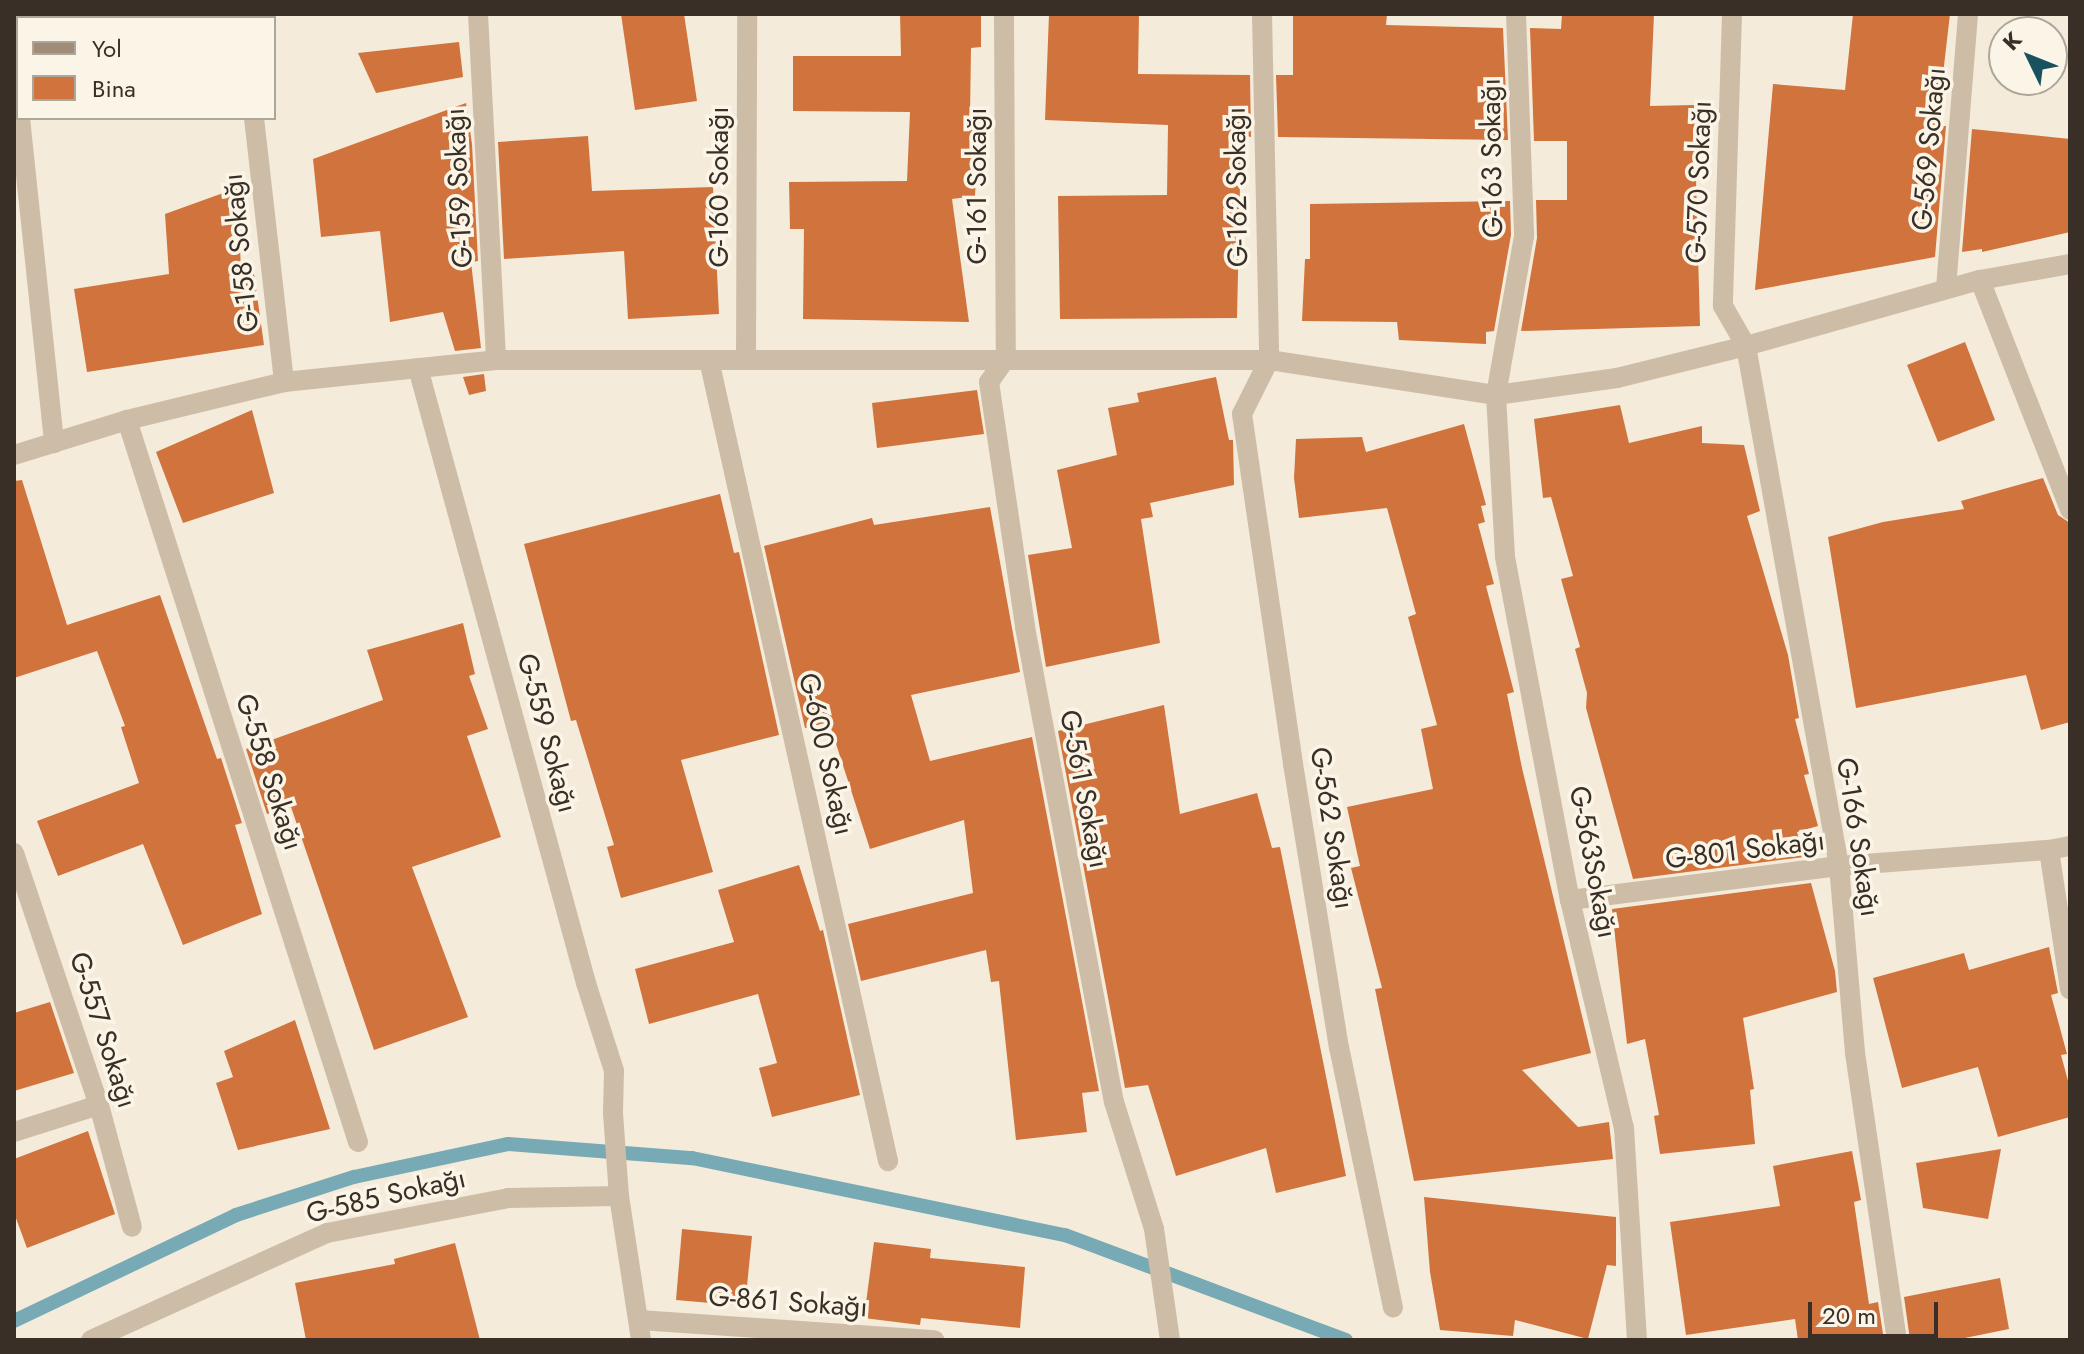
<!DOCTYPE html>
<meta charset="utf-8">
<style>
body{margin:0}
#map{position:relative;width:2084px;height:1354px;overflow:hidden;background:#f4ebdb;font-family:Jost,sans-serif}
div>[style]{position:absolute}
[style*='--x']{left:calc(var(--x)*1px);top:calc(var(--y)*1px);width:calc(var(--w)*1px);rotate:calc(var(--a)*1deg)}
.stream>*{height:14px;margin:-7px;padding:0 7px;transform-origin:7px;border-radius:7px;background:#77aab4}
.building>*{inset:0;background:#d1733c}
.street>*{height:20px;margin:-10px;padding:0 10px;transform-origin:10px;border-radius:10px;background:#cdbda6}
.secondary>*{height:20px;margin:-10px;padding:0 10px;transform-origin:10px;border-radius:10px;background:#a18c77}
span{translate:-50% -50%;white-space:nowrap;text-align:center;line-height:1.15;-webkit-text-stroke:7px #fbf5e8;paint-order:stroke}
.street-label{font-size:28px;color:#392f27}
.frame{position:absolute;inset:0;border:16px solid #392f27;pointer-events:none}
.legend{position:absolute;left:16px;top:16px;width:260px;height:104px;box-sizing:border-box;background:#fbf5e8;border:2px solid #ada69b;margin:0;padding:10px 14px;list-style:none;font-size:24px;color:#392f27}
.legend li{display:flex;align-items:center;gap:16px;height:40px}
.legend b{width:40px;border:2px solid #ada69b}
.north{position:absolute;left:1988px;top:16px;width:80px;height:80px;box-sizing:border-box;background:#fbf5e8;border:2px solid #ada69b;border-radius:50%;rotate:313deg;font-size:22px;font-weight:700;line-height:32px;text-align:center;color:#392f27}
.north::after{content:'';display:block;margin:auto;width:28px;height:36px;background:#19515e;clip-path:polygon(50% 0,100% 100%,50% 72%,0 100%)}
.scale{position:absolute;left:1808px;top:1302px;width:130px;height:36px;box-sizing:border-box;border:4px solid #392f27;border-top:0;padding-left:10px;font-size:24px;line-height:28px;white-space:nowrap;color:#392f27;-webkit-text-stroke:6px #fbf5e8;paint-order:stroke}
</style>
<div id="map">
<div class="stream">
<i style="--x:14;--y:1321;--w:246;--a:-25.5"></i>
<i style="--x:236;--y:1215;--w:124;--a:-17.9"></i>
<i style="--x:354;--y:1177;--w:157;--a:-12.1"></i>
<i style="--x:508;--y:1144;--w:185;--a:4.4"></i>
<i style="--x:692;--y:1158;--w:381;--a:11.7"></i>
<i style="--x:1065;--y:1235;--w:300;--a:20.5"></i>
</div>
<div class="building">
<i style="clip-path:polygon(621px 14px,684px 14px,697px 101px,635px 110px)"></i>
<i style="clip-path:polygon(900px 14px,981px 14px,981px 47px,971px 48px,970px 115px,979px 115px,975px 196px,952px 199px,969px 322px,803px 319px,804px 229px,790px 229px,789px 182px,907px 181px,910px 112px,793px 111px,793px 56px,901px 56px)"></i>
<i style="clip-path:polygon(1049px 14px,1139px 14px,1138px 74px,1250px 75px,1251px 137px,1244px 136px,1244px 186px,1240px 186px,1237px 318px,1060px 319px,1058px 196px,1167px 195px,1168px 125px,1045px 120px)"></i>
<i style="clip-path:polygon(1293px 14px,1387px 14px,1386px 25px,1503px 28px,1508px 140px,1278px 137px,1276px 75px,1293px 75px)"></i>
<i style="clip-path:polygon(1562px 14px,1654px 14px,1650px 106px,1694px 105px,1700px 326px,1521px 331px,1537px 238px,1536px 200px,1567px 200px,1567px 141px,1534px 141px,1530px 28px,1561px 29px)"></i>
<i style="clip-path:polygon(1853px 14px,1950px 14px,1937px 126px,1946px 126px,1935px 257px,1755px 290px,1773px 84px,1845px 90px)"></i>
<i style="clip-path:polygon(459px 42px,463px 77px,376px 93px,358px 53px)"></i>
<i style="clip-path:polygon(466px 103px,472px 144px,478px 261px,471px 262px,481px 348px,455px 351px,443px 312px,390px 322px,380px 231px,321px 237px,313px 159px)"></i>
<i style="clip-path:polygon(1972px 129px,2070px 139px,2070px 232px,1982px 252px,1982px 249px,1962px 252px)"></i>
<i style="clip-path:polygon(588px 136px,592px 191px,713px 187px,719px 314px,628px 319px,624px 251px,504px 259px,498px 142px)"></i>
<i style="clip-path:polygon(237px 188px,241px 269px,253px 267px,264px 345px,87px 372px,74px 289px,169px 274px,165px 214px)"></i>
<i style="clip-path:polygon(1510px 201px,1511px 235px,1494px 331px,1486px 332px,1486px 344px,1399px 340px,1397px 322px,1302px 321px,1305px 259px,1310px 259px,1310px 204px)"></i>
<i style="clip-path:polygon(1965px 342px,1995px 420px,1938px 442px,1907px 365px)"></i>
<i style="clip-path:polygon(484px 374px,486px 391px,469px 395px,463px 377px)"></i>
<i style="clip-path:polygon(1216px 377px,1229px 440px,1233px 440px,1234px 485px,1150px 503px,1153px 517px,1141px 519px,1160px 643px,1046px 667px,1028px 555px,1072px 548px,1057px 470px,1117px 455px,1108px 408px,1139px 402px,1137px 393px)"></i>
<i style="clip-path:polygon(977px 390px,984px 434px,877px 448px,872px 403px)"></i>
<i style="clip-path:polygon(1620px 405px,1629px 443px,1702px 426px,1702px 443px,1744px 445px,1760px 511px,1747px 516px,1788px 655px,1799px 718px,1795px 719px,1809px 774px,1804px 775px,1818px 826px,1797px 832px,1804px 857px,1633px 879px,1586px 708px,1587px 693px,1575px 649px,1580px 647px,1561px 579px,1573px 576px,1551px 497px,1543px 498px,1534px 419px)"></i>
<i style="clip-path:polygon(252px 410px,274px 493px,183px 523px,156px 452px)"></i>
<i style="clip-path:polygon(1464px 424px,1486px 505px,1481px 506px,1485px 522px,1478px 524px,1494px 584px,1486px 586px,1514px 692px,1507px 694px,1522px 768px,1591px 1053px,1522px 1070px,1578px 1127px,1609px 1122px,1613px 1159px,1414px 1181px,1375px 989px,1382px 988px,1351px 868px,1360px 866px,1347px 807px,1433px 789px,1421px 729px,1437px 725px,1408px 617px,1416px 614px,1387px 508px,1299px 518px,1294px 478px,1296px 439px,1362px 437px,1366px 452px)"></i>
<i style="clip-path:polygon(2043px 478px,2058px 515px,2070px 523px,2070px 722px,2041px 730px,2026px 675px,1856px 708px,1828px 537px,1883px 522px,1964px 509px,1961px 501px)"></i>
<i style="clip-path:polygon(22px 480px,67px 625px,160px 595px,217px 759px,221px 758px,242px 823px,235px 825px,262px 914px,183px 945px,143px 844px,58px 876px,37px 821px,139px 783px,121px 727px,125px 726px,97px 651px,14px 678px,14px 481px)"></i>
<i style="clip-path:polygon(720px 494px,734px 553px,739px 552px,779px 735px,681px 760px,713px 872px,621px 898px,607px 847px,614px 845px,576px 720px,571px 721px,524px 544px)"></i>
<i style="clip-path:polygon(990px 507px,1020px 672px,911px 695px,930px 761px,1032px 737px,1099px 1091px,1082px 1093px,1087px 1132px,1016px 1140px,999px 981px,991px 982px,986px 950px,861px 981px,848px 924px,973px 893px,964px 820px,870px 849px,829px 722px,805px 728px,764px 546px,872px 518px,874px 525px)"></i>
<i style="clip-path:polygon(463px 623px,475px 674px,469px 676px,488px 729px,467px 736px,501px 837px,412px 867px,468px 1017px,374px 1050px,291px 807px,267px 814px,246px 749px,383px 700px,367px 650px)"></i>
<i style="clip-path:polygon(1164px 705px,1180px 814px,1257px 793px,1272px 848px,1280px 847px,1346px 1176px,1276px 1193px,1266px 1148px,1176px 1176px,1148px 1085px,1125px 1088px,1058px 731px)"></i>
<i style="clip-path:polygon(799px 865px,820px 931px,823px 930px,860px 1095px,772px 1117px,759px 1068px,777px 1063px,758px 994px,649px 1024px,635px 969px,734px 942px,718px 890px)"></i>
<i style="clip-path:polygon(1811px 883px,1835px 971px,1837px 992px,1743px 1018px,1754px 1089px,1750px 1090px,1755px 1144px,1660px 1154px,1654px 1116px,1659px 1115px,1645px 1039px,1627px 1044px,1612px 909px)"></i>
<i style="clip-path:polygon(2049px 947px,2058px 993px,2051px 995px,2067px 1054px,2061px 1055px,2070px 1088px,2070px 1117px,1998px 1137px,1978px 1067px,1902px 1088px,1873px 978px,1964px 953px,1969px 970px)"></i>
<i style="clip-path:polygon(50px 1002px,74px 1073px,14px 1091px,14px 1013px)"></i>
<i style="clip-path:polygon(295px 1020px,330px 1129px,238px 1150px,216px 1083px,233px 1077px,224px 1051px)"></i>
<i style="clip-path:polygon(88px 1131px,115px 1214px,27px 1248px,14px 1213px,14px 1159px)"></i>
<i style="clip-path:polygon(2001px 1149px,1988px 1219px,1923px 1208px,1916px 1163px)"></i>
<i style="clip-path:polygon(1852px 1151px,1861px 1200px,1854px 1202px,1869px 1304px,1878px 1302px,1884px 1340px,1798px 1340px,1795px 1319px,1686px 1335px,1670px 1222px,1780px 1206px,1773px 1166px)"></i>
<i style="clip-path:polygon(1424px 1197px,1616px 1217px,1616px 1266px,1607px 1265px,1588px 1339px,1515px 1320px,1513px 1336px,1440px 1330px,1430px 1272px)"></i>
<i style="clip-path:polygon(682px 1229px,752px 1236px,745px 1306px,676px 1300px)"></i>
<i style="clip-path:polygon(874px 1242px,931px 1249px,930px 1258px,1025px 1267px,1020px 1328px,921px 1318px,920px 1325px,864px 1318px)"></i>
<i style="clip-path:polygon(455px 1243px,480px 1340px,306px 1340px,295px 1283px,395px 1264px,394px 1259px)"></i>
<i style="clip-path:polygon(2000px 1278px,2009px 1329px,1955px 1340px,1910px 1340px,1904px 1297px)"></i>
</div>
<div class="street">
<i style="--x:242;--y:14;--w:4;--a:76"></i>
<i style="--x:478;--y:14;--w:346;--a:87"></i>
<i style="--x:1004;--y:14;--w:344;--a:89.7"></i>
<i style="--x:1006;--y:358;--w:29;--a:125"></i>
<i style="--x:989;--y:382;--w:248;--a:81.6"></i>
<i style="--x:1025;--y:627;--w:483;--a:79.4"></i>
<i style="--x:1114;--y:1102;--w:133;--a:72.5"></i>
<i style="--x:1154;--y:1229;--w:112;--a:81.8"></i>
<i style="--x:1262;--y:14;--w:346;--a:88.8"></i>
<i style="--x:1269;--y:360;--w:60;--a:116.6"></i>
<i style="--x:1242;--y:414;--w:354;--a:81.7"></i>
<i style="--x:1293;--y:764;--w:287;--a:80.8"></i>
<i style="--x:1339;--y:1047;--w:266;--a:78.3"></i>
<i style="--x:1516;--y:14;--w:222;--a:87.9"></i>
<i style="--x:1524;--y:236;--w:161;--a:100"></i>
<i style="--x:1496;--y:395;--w:162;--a:86.8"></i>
<i style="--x:1505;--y:557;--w:349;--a:79.3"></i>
<i style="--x:1570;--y:900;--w:234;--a:76.7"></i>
<i style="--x:1624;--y:1128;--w:212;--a:86.5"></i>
<i style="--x:1732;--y:14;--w:292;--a:91.8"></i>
<i style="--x:1723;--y:306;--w:46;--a:60.1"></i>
<i style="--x:1746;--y:346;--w:528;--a:79.86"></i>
<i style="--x:1839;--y:866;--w:188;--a:85.1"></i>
<i style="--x:1855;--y:1053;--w:290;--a:81.7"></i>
<i style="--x:14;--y:60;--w:38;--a:84"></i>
<i style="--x:20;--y:118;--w:327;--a:84"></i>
<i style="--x:254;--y:118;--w:266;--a:83.5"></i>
<i style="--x:1980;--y:280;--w:247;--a:68.6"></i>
<i style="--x:1946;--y:288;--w:275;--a:-85.4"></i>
<i style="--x:709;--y:360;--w:821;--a:77.4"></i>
<i style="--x:746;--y:360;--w:346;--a:-89.8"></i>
<i style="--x:418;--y:368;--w:638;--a:74.72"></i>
<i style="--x:586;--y:983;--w:92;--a:72.3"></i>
<i style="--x:614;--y:1071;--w:42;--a:91.4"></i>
<i style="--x:613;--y:1113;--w:83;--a:85.9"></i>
<i style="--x:619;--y:1196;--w:146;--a:81.3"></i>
<i style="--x:127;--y:420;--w:758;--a:72.26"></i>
<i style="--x:14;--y:455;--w:118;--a:-17.2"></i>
<i style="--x:127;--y:420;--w:162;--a:-13.6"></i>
<i style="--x:284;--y:382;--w:213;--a:-5.9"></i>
<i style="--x:496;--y:360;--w:773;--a:0"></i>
<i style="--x:1269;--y:360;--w:230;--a:8.8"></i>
<i style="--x:1496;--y:395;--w:122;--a:-8"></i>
<i style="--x:1617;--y:378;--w:133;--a:-13.9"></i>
<i style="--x:1746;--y:346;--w:243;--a:-15.8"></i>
<i style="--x:1980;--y:280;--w:91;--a:-10.1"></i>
<i style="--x:2049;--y:850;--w:141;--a:81.4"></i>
<i style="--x:14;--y:853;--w:266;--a:71.4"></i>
<i style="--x:99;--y:1105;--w:126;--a:74.9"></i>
<i style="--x:1570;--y:900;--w:271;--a:-7.2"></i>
<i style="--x:1839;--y:866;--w:211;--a:-4.4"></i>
<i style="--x:2049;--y:850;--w:21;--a:-11"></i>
<i style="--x:14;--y:1132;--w:89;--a:-17.6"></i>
<i style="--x:639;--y:1320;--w:296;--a:3.9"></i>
<i style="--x:91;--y:1340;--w:259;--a:-24.4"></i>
<i style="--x:327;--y:1233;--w:184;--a:-10.9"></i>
<i style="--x:508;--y:1198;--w:111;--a:-1"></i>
</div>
<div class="secondary">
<i style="--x:53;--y:18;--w:7;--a:-34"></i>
<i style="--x:14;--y:45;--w:5;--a:-37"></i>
</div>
<div class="street-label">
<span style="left:1929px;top:149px;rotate:-85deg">G-569 Sokağı</span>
<span style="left:1492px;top:158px;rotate:-91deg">G-163 Sokağı</span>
<span style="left:1699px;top:182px;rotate:-88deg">G-570 Sokağı</span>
<span style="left:977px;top:186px;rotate:-90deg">G-161 Sokağı</span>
<span style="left:719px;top:187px;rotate:-90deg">G-160 Sokağı</span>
<span style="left:1237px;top:187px;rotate:-91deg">G-162 Sokağı</span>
<span style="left:459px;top:188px;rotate:-93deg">G-159 Sokağı</span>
<span style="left:241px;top:253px;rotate:-96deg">G-158 Sokağı</span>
<span style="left:547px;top:733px;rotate:75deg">G-559 Sokağı</span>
<span style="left:826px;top:754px;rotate:77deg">G-600 Sokağı</span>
<span style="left:269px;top:772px;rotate:72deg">G-558 Sokağı</span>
<span style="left:1084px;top:789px;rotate:79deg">G-561 Sokağı</span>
<span style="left:1332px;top:828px;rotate:81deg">G-562 Sokağı</span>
<span style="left:1858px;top:837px;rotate:81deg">G-166 Sokağı</span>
<span style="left:1745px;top:850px;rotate:-7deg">G-801 Sokağı</span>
<span style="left:1593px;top:862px;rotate:79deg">G-563Sokağı</span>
<span style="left:103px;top:1030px;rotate:72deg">G-557 Sokağı</span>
<span style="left:386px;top:1196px;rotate:-13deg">G-585 Sokağı</span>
<span style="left:788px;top:1302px;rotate:4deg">G-861 Sokağı</span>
</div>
<div class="frame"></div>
<ul class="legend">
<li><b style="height:10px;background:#a18c77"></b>Yol</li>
<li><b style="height:22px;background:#d1733c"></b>Bina</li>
</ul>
<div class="north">K</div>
<div class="scale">20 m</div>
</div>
